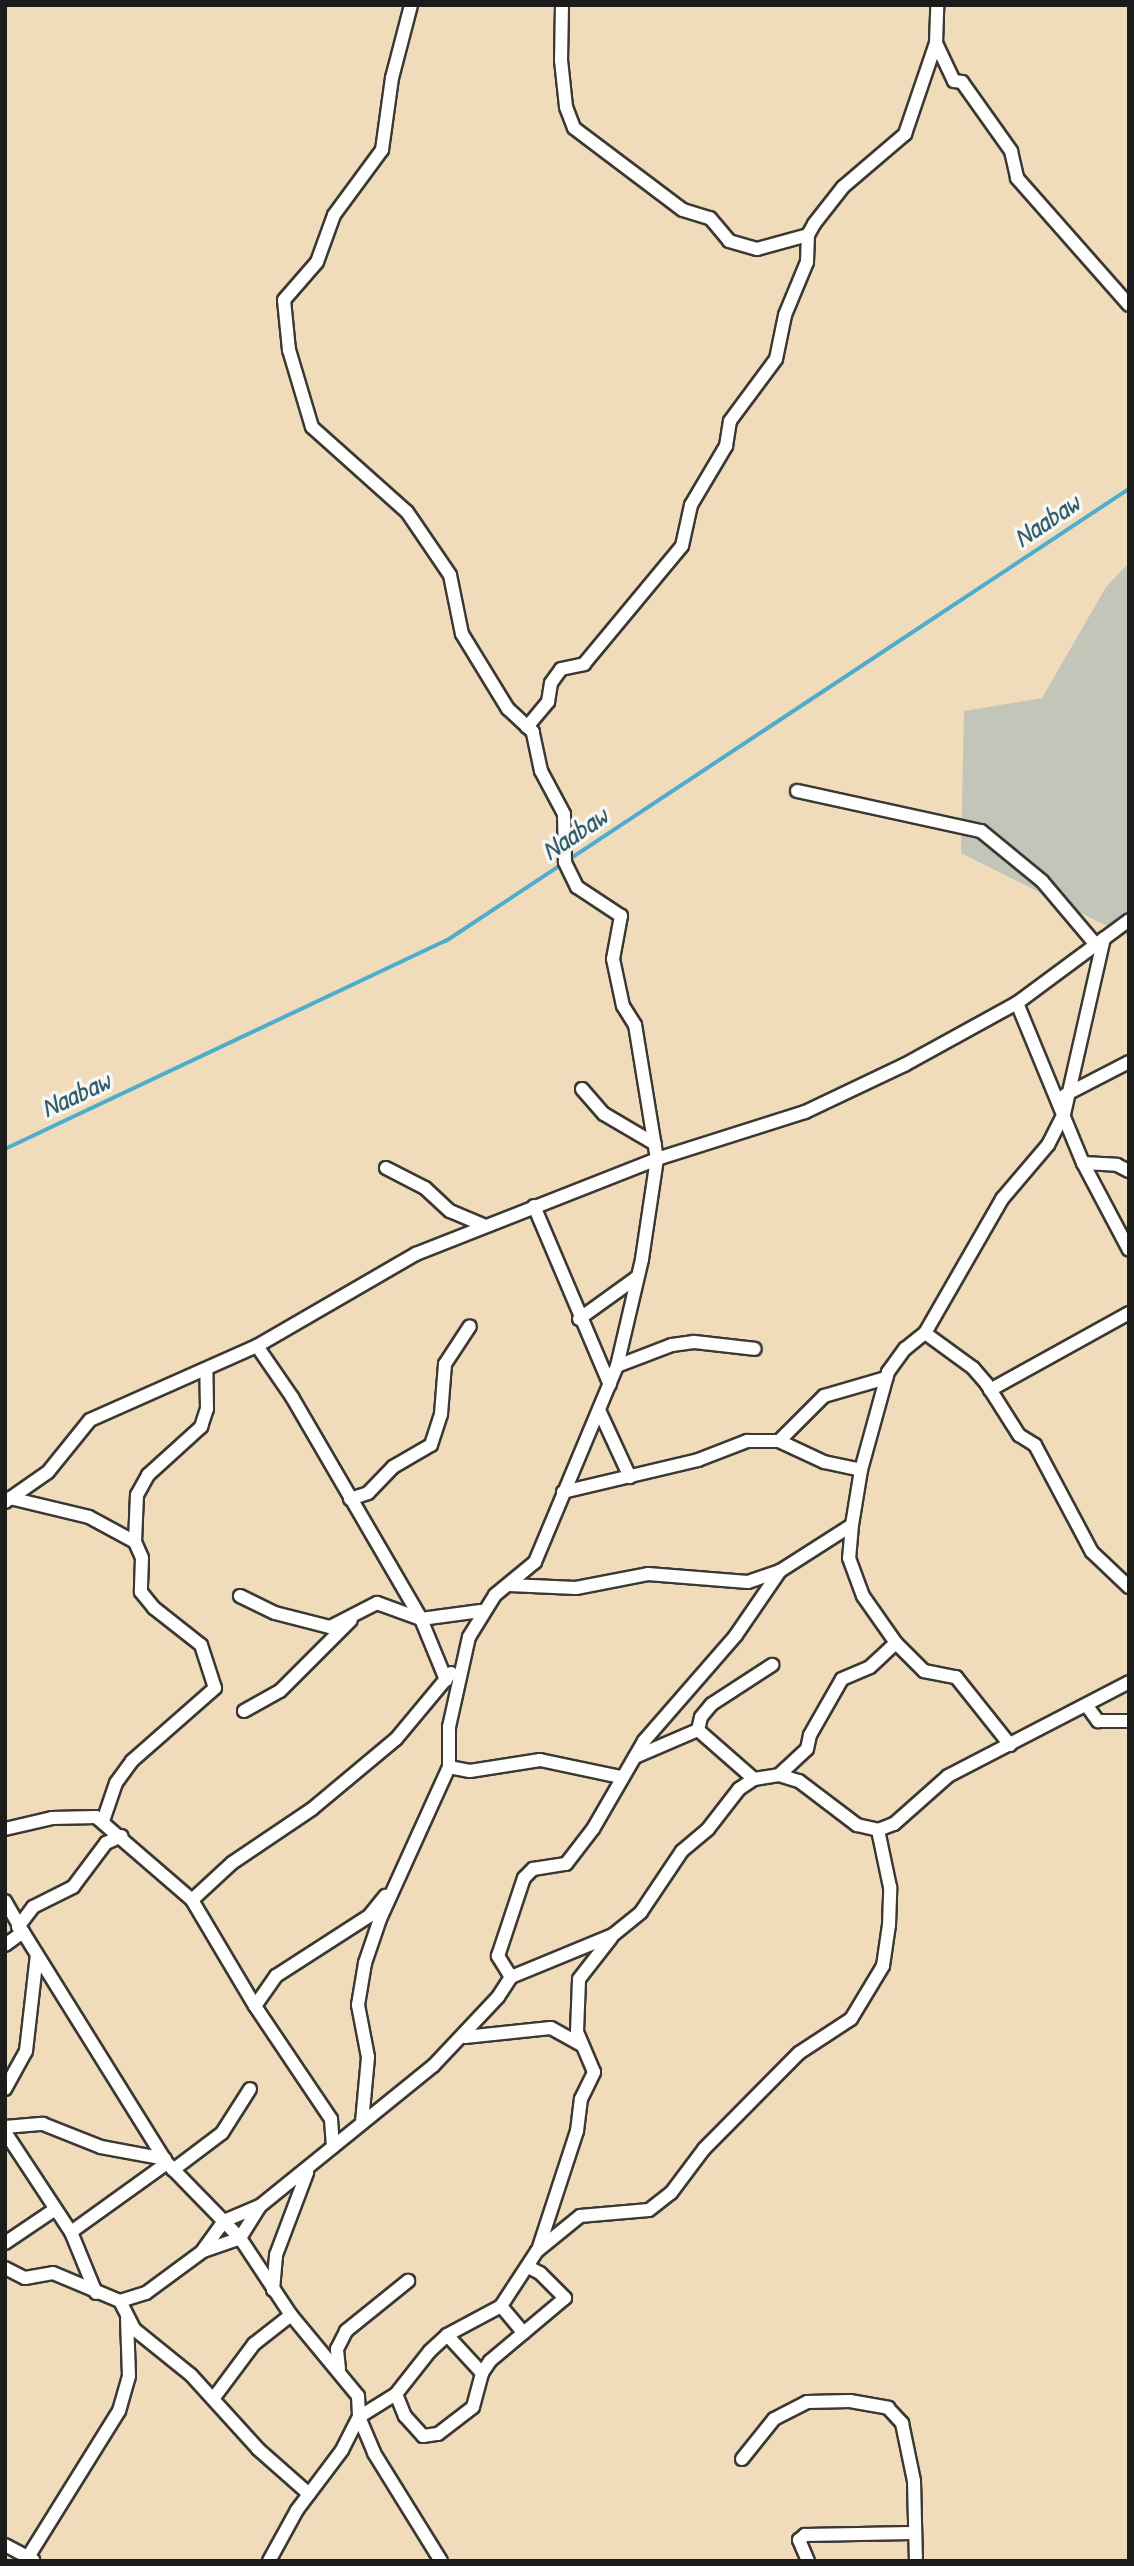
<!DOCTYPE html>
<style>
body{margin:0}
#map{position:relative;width:1134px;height:2566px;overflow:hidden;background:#f0dcba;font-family:"Patrick Hand",sans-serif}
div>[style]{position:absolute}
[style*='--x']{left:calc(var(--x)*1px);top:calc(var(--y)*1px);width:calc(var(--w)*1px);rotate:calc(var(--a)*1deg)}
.industrial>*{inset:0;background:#c4c5b9}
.stream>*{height:3.5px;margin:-1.75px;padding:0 1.75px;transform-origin:1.75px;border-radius:1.75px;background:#4eadcc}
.roads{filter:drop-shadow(2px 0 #3c3934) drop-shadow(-2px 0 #3c3934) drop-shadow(0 2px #3c3934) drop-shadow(0 -2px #3c3934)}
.minor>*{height:12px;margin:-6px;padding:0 6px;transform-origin:6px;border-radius:6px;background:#fff}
span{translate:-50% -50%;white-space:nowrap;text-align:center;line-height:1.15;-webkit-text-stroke:7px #f6f6f2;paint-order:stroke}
.water-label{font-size:28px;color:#325d6b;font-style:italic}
.frame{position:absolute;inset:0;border:7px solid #1c1c1c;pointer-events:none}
</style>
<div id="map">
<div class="industrial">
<i style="clip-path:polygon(1129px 563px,1129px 937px,961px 853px,964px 711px,1042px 698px,1106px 587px)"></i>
</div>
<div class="stream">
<i style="--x:5;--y:1149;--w:488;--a:-25.3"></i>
<i style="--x:446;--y:941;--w:819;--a:-33.5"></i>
</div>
<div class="roads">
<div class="minor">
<i style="--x:562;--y:5;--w:55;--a:91"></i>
<i style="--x:561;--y:60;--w:47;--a:83.9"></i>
<i style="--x:566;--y:107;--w:22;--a:69"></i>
<i style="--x:574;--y:128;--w:136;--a:37"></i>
<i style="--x:683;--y:210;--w:28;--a:17"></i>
<i style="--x:710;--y:218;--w:30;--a:50"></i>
<i style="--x:729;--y:241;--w:29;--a:16"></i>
<i style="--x:757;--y:249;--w:53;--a:-15.4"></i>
<i style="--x:936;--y:43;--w:42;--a:64.7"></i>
<i style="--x:954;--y:81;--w:8;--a:7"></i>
<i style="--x:962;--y:82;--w:85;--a:54.6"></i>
<i style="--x:1011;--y:151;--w:28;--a:77"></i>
<i style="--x:1017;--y:178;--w:169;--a:48.6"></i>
<i style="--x:527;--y:727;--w:33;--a:-50"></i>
<i style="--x:548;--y:702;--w:19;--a:-81"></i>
<i style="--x:551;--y:683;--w:17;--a:-54"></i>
<i style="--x:561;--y:669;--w:24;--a:-12"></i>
<i style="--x:584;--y:664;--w:153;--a:-50.3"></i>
<i style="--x:682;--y:546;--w:42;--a:-77.6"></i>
<i style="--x:691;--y:505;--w:69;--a:-59.3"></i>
<i style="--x:726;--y:446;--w:25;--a:-81"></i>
<i style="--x:730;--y:421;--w:77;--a:-53.4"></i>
<i style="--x:776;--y:359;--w:45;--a:-78.4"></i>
<i style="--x:785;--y:315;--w:57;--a:-67.5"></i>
<i style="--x:807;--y:262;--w:27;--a:-88"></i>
<i style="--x:808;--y:235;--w:13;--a:-61"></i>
<i style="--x:814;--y:224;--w:47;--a:-51.9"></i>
<i style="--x:843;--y:187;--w:82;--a:-40.5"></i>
<i style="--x:905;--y:134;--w:96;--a:-71.2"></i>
<i style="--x:936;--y:43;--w:38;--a:-88"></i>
<i style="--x:797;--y:791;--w:188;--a:12.3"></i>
<i style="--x:981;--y:831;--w:79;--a:39.3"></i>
<i style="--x:1042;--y:881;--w:84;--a:49.8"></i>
<i style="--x:1017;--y:1003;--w:173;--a:67.6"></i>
<i style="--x:1083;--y:1163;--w:98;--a:62.1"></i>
<i style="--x:582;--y:1089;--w:33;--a:49"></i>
<i style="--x:604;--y:1114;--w:59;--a:30.5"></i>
<i style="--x:1065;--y:1095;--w:72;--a:-27.3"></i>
<i style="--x:1083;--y:1163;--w:34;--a:3"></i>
<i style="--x:1117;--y:1165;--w:13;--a:27"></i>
<i style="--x:386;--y:1168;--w:44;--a:27.1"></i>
<i style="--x:425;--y:1188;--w:34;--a:43"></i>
<i style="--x:450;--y:1211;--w:38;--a:23"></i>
<i style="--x:534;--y:1206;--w:194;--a:67"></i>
<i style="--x:579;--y:1319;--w:70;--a:-35.7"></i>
<i style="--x:925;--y:1333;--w:59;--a:36.1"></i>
<i style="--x:973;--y:1368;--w:20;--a:49"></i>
<i style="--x:986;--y:1383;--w:62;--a:57.6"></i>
<i style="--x:1019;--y:1435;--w:19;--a:32"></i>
<i style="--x:1035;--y:1445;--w:121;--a:62"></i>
<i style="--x:1092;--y:1552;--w:51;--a:43.4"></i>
<i style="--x:257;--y:1346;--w:62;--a:55.5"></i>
<i style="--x:292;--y:1397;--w:257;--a:59.8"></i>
<i style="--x:421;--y:1619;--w:66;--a:67.7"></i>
<i style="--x:617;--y:1366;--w:59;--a:-20.9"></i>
<i style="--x:672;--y:1345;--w:22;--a:-8"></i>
<i style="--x:694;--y:1342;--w:61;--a:6.5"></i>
<i style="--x:990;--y:1390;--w:159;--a:-29"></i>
<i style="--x:599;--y:1410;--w:74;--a:65.2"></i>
<i style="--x:779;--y:1441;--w:64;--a:-45"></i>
<i style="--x:824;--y:1396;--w:65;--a:-16.2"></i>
<i style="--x:563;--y:1492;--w:139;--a:-13.3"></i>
<i style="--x:698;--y:1460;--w:53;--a:-21.2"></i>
<i style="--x:747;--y:1441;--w:32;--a:0"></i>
<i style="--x:779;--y:1441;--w:50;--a:25"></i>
<i style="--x:824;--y:1462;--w:38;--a:12"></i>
<i style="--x:10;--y:1498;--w:81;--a:13.5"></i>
<i style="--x:89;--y:1517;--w:52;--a:28.5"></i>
<i style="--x:135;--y:1542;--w:17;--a:66"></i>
<i style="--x:142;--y:1558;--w:34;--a:92"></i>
<i style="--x:141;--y:1592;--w:21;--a:51"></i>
<i style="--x:154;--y:1608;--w:60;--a:38.2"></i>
<i style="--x:201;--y:1645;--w:45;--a:72"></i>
<i style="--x:215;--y:1688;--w:111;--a:138.7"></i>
<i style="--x:132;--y:1761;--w:27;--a:126"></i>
<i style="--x:116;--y:1783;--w:40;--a:108.9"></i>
<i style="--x:350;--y:1499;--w:19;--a:-18"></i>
<i style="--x:368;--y:1493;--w:36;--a:-46"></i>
<i style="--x:393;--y:1467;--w:44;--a:-30.1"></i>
<i style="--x:431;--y:1445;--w:33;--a:-72"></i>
<i style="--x:441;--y:1414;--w:50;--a:-85.4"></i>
<i style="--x:445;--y:1364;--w:45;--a:-56.7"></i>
<i style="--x:5;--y:1502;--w:52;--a:-34.9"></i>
<i style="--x:48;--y:1472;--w:67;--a:-51.1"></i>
<i style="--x:90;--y:1420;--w:183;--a:-23.9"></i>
<i style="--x:257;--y:1346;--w:184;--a:-30.1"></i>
<i style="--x:416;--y:1254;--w:259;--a:-21.5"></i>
<i style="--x:657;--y:1159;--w:155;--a:-17.6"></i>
<i style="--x:805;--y:1112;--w:110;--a:-25.4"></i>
<i style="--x:904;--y:1065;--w:129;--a:-28.8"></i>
<i style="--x:1017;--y:1003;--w:139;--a:-36.5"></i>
<i style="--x:852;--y:1525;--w:33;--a:95"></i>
<i style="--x:849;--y:1558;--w:40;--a:69.8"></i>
<i style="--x:863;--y:1596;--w:57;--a:54.9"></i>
<i style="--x:896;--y:1643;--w:40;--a:45"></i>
<i style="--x:924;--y:1671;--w:33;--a:11"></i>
<i style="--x:956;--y:1677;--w:87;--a:51.5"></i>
<i style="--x:135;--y:1542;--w:47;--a:-87.6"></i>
<i style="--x:137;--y:1495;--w:23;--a:-61"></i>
<i style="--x:148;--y:1475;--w:72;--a:-42.2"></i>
<i style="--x:201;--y:1427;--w:19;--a:-72"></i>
<i style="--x:207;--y:1409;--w:39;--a:-91"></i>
<i style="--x:509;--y:1585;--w:67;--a:2.6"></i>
<i style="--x:576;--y:1588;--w:73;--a:-11"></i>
<i style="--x:648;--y:1574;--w:100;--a:4.6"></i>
<i style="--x:748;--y:1582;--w:34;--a:-19"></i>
<i style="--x:240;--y:1596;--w:39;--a:26"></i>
<i style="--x:275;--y:1613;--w:57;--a:14.3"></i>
<i style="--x:330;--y:1627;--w:53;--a:-27.1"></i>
<i style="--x:377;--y:1603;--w:47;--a:20"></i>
<i style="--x:421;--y:1619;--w:60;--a:-7.7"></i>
<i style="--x:1087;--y:1706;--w:19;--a:54"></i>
<i style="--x:1098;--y:1721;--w:31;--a:0"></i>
<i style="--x:244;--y:1711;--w:41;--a:-29.1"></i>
<i style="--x:280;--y:1691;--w:100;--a:-45"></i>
<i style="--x:698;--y:1730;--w:13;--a:-77"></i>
<i style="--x:701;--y:1717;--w:17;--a:-50"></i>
<i style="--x:712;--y:1704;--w:72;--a:-33"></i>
<i style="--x:635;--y:1757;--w:69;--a:-23.2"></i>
<i style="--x:698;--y:1730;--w:74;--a:41.2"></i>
<i style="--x:449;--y:1767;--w:21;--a:11"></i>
<i style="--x:470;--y:1771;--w:71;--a:-8.9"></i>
<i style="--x:540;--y:1760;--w:83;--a:11.9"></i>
<i style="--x:779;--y:1775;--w:38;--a:-43"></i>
<i style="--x:807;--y:1749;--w:14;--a:-78"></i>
<i style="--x:810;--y:1735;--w:64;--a:-60.3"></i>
<i style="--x:842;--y:1679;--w:30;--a:-23"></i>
<i style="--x:870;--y:1667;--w:35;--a:-43"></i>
<i style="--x:5;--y:1829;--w:48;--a:-13.2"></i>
<i style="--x:52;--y:1818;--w:44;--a:-1.3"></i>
<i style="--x:96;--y:1817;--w:127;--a:40.8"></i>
<i style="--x:192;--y:1900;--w:123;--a:59.3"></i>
<i style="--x:255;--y:2006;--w:136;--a:56.1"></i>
<i style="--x:331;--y:2119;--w:28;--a:86"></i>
<i style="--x:192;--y:1900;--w:54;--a:-42.8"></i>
<i style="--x:232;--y:1863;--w:97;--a:-34"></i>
<i style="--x:312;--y:1809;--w:109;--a:-39.8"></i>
<i style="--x:396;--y:1739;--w:86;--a:-50.2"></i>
<i style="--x:5;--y:1901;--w:36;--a:60"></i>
<i style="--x:23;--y:1932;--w:22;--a:144"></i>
<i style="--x:18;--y:1927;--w:25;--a:-53"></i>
<i style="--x:33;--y:1907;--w:45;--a:-26.6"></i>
<i style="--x:73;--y:1887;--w:55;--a:-53.1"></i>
<i style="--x:106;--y:1843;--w:17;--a:-24"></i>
<i style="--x:23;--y:1932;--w:272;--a:58.1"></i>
<i style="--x:167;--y:2163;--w:105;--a:45.8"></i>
<i style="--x:240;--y:2238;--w:92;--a:56.5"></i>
<i style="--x:291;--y:2315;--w:105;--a:50.4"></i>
<i style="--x:358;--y:2396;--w:21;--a:87"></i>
<i style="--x:359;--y:2417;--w:39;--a:67"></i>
<i style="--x:374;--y:2453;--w:127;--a:58.2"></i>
<i style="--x:511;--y:1977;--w:110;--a:-22.4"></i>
<i style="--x:613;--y:1935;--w:36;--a:-39"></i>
<i style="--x:641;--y:1912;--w:73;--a:-56.1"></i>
<i style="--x:682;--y:1851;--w:34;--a:-40"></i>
<i style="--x:708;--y:1829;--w:51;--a:-52.2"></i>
<i style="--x:739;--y:1789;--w:18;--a:-34"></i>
<i style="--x:754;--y:1779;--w:25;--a:-9"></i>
<i style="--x:779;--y:1775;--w:21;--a:17"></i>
<i style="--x:799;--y:1781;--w:73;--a:37.2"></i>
<i style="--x:857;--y:1825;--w:22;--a:13"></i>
<i style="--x:878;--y:1830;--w:17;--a:-21"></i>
<i style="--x:894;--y:1824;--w:72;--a:-41.6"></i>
<i style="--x:948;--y:1776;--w:204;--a:-27.4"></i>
<i style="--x:255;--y:2006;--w:37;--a:-55"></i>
<i style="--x:276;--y:1976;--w:111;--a:-32.8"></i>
<i style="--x:369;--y:1916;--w:26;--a:-51"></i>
<i style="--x:465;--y:2037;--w:86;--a:-6"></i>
<i style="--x:551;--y:2028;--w:35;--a:29"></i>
<i style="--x:5;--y:2089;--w:43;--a:-61.1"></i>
<i style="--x:26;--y:2051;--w:97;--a:-83.5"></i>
<i style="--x:362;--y:2122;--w:65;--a:-84.7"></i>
<i style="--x:368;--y:2057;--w:53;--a:-100.9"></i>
<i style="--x:358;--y:2005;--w:43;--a:-80.5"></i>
<i style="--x:365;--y:1963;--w:46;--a:-71.2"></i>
<i style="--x:380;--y:1919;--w:167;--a:-65.6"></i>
<i style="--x:449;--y:1767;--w:40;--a:-90"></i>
<i style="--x:449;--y:1727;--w:92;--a:-77.5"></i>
<i style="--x:469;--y:1637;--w:49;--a:-58.2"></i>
<i style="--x:495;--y:1595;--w:52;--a:-39.5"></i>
<i style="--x:535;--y:1562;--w:212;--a:-67.3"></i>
<i style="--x:617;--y:1366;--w:110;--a:-76.8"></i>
<i style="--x:642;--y:1259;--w:101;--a:-81.5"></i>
<i style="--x:657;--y:1159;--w:136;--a:-99.3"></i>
<i style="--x:635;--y:1025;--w:22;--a:-122"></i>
<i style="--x:623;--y:1006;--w:48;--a:-102"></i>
<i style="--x:613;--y:959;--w:44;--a:-79.5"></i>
<i style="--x:621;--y:916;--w:53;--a:-146.6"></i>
<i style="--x:577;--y:887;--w:28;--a:-116"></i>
<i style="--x:565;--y:862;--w:48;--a:-91.2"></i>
<i style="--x:564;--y:814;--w:49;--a:-118.1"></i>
<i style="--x:541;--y:771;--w:40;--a:-102"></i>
<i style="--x:533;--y:732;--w:34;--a:-137"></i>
<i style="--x:508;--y:709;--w:88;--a:-121.5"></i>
<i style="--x:462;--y:634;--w:60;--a:-101.5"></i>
<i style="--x:450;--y:575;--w:76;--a:-124.3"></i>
<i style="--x:407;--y:512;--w:127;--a:-138.2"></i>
<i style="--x:312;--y:427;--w:80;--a:-106.6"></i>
<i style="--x:289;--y:350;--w:50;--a:-95.7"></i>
<i style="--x:284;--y:300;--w:50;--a:-49"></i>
<i style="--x:317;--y:262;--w:50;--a:-70.1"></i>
<i style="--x:334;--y:215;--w:81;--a:-53.6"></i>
<i style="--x:382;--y:150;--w:73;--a:-82.1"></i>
<i style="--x:392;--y:78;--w:75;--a:-75.4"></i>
<i style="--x:5;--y:2127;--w:38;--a:-5"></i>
<i style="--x:43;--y:2124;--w:62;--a:21.6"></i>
<i style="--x:101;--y:2147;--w:65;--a:10.6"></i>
<i style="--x:5;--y:2132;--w:120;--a:56.6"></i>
<i style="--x:71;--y:2232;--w:66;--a:67.7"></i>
<i style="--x:173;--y:2170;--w:61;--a:-37.1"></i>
<i style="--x:222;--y:2133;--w:52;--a:-57.5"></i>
<i style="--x:71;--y:2232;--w:118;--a:-35.7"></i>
<i style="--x:5;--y:2243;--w:59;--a:-34"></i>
<i style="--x:539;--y:2247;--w:122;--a:-71.9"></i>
<i style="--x:577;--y:2131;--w:32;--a:-83"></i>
<i style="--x:581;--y:2099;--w:30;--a:-64"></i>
<i style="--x:594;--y:2072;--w:43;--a:-113"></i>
<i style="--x:577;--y:2032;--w:53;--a:-87.8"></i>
<i style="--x:579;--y:1979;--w:52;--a:-52"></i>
<i style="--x:203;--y:2250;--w:36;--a:-54"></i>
<i style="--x:224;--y:2221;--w:39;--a:-23"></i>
<i style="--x:5;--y:2268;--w:22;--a:27"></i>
<i style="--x:25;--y:2278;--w:28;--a:-10"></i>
<i style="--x:53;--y:2273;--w:73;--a:22.7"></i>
<i style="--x:120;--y:2301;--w:27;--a:-17"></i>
<i style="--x:146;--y:2293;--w:71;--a:-36.4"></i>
<i style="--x:203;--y:2251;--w:39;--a:-19"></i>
<i style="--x:240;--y:2238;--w:38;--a:-58"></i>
<i style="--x:260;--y:2206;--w:223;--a:-39"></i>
<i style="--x:433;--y:2066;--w:95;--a:-46.7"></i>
<i style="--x:498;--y:1997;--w:24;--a:-57"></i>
<i style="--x:511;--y:1977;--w:25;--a:-122"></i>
<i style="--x:498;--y:1956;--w:82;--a:-71.6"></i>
<i style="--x:524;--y:1878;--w:13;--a:-45"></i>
<i style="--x:533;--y:1869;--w:33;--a:-9"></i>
<i style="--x:566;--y:1864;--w:44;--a:-52.4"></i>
<i style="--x:593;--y:1829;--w:102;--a:-59.9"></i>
<i style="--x:644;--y:1741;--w:140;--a:-49"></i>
<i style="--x:736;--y:1635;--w:78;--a:-55.5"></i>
<i style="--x:780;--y:1571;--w:85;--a:-32.6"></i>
<i style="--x:852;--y:1525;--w:56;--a:-80.7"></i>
<i style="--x:861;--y:1470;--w:102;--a:-74.6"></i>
<i style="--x:888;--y:1372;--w:29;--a:-54"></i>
<i style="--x:905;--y:1349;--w:26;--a:-39"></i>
<i style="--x:925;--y:1333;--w:155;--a:-60.1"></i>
<i style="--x:1002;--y:1199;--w:71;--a:-49.6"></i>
<i style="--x:1048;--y:1145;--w:35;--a:-63"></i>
<i style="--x:1064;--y:1114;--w:180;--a:-77.2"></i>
<i style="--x:273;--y:2290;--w:35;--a:-85"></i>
<i style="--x:276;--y:2255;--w:88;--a:-69.3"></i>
<i style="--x:120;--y:2301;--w:31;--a:63"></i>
<i style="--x:134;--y:2329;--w:73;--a:38.9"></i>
<i style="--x:191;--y:2375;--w:100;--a:47.8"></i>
<i style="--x:258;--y:2449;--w:68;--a:41.4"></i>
<i style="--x:501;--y:2306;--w:35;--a:50"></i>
<i style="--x:447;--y:2335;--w:52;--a:47.4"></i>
<i style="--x:339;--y:2369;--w:20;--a:-96"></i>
<i style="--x:337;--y:2349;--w:20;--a:-63"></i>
<i style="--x:346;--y:2331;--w:80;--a:-38.9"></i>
<i style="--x:396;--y:2394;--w:24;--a:68"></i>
<i style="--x:405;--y:2416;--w:27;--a:48"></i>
<i style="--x:423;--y:2436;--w:15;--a:-8"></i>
<i style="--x:438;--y:2434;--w:44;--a:-37.6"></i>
<i style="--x:473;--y:2407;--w:35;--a:-75"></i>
<i style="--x:482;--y:2373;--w:14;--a:-56"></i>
<i style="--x:490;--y:2361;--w:98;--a:-40"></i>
<i style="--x:565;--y:2298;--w:35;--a:-135"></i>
<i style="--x:540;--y:2273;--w:13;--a:-153"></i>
<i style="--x:213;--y:2399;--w:69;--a:-53.3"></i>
<i style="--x:254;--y:2344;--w:47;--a:-38.1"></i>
<i style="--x:742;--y:2459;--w:51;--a:-51.3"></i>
<i style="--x:774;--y:2419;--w:37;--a:-27"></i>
<i style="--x:807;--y:2402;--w:43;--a:-1.3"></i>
<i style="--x:850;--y:2401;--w:39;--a:10"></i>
<i style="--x:888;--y:2408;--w:21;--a:47"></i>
<i style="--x:902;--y:2423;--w:59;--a:78.3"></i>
<i style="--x:914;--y:2481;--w:80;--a:88.6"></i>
<i style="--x:5;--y:2545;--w:32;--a:28"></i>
<i style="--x:28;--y:2557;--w:172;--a:-58.1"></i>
<i style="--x:119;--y:2411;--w:36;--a:-74"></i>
<i style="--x:129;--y:2376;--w:57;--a:-92"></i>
<i style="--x:269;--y:2561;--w:58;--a:-61.2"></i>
<i style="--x:297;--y:2510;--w:75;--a:-53.1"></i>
<i style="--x:342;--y:2450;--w:37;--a:-63"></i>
<i style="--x:359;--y:2417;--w:44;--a:-31.9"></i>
<i style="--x:396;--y:2394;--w:55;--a:-51.7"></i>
<i style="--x:430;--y:2351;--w:23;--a:-43"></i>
<i style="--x:447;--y:2335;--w:61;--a:-28.2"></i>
<i style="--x:501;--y:2306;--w:66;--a:-56.8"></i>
<i style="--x:537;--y:2251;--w:55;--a:-39.1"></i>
<i style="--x:580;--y:2216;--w:69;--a:-5"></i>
<i style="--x:649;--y:2210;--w:28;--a:-38"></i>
<i style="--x:671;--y:2193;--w:55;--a:-53.1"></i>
<i style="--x:704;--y:2149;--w:135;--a:-45.3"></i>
<i style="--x:799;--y:2053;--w:62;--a:-33.2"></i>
<i style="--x:851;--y:2019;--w:62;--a:-58.9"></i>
<i style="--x:883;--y:1966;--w:41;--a:-81.7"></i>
<i style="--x:889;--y:1925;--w:38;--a:-88"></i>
<i style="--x:890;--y:1887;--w:58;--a:-101.9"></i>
<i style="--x:808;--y:2561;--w:23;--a:-113"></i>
<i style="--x:799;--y:2540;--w:8;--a:-40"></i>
<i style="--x:805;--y:2535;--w:107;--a:-1.1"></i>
</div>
</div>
<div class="water-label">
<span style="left:1046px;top:520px;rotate:-34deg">Naabaw</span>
<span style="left:574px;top:833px;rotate:-34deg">Naabaw</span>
<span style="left:75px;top:1094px;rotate:-25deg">Naabaw</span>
</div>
<div class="frame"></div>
</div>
